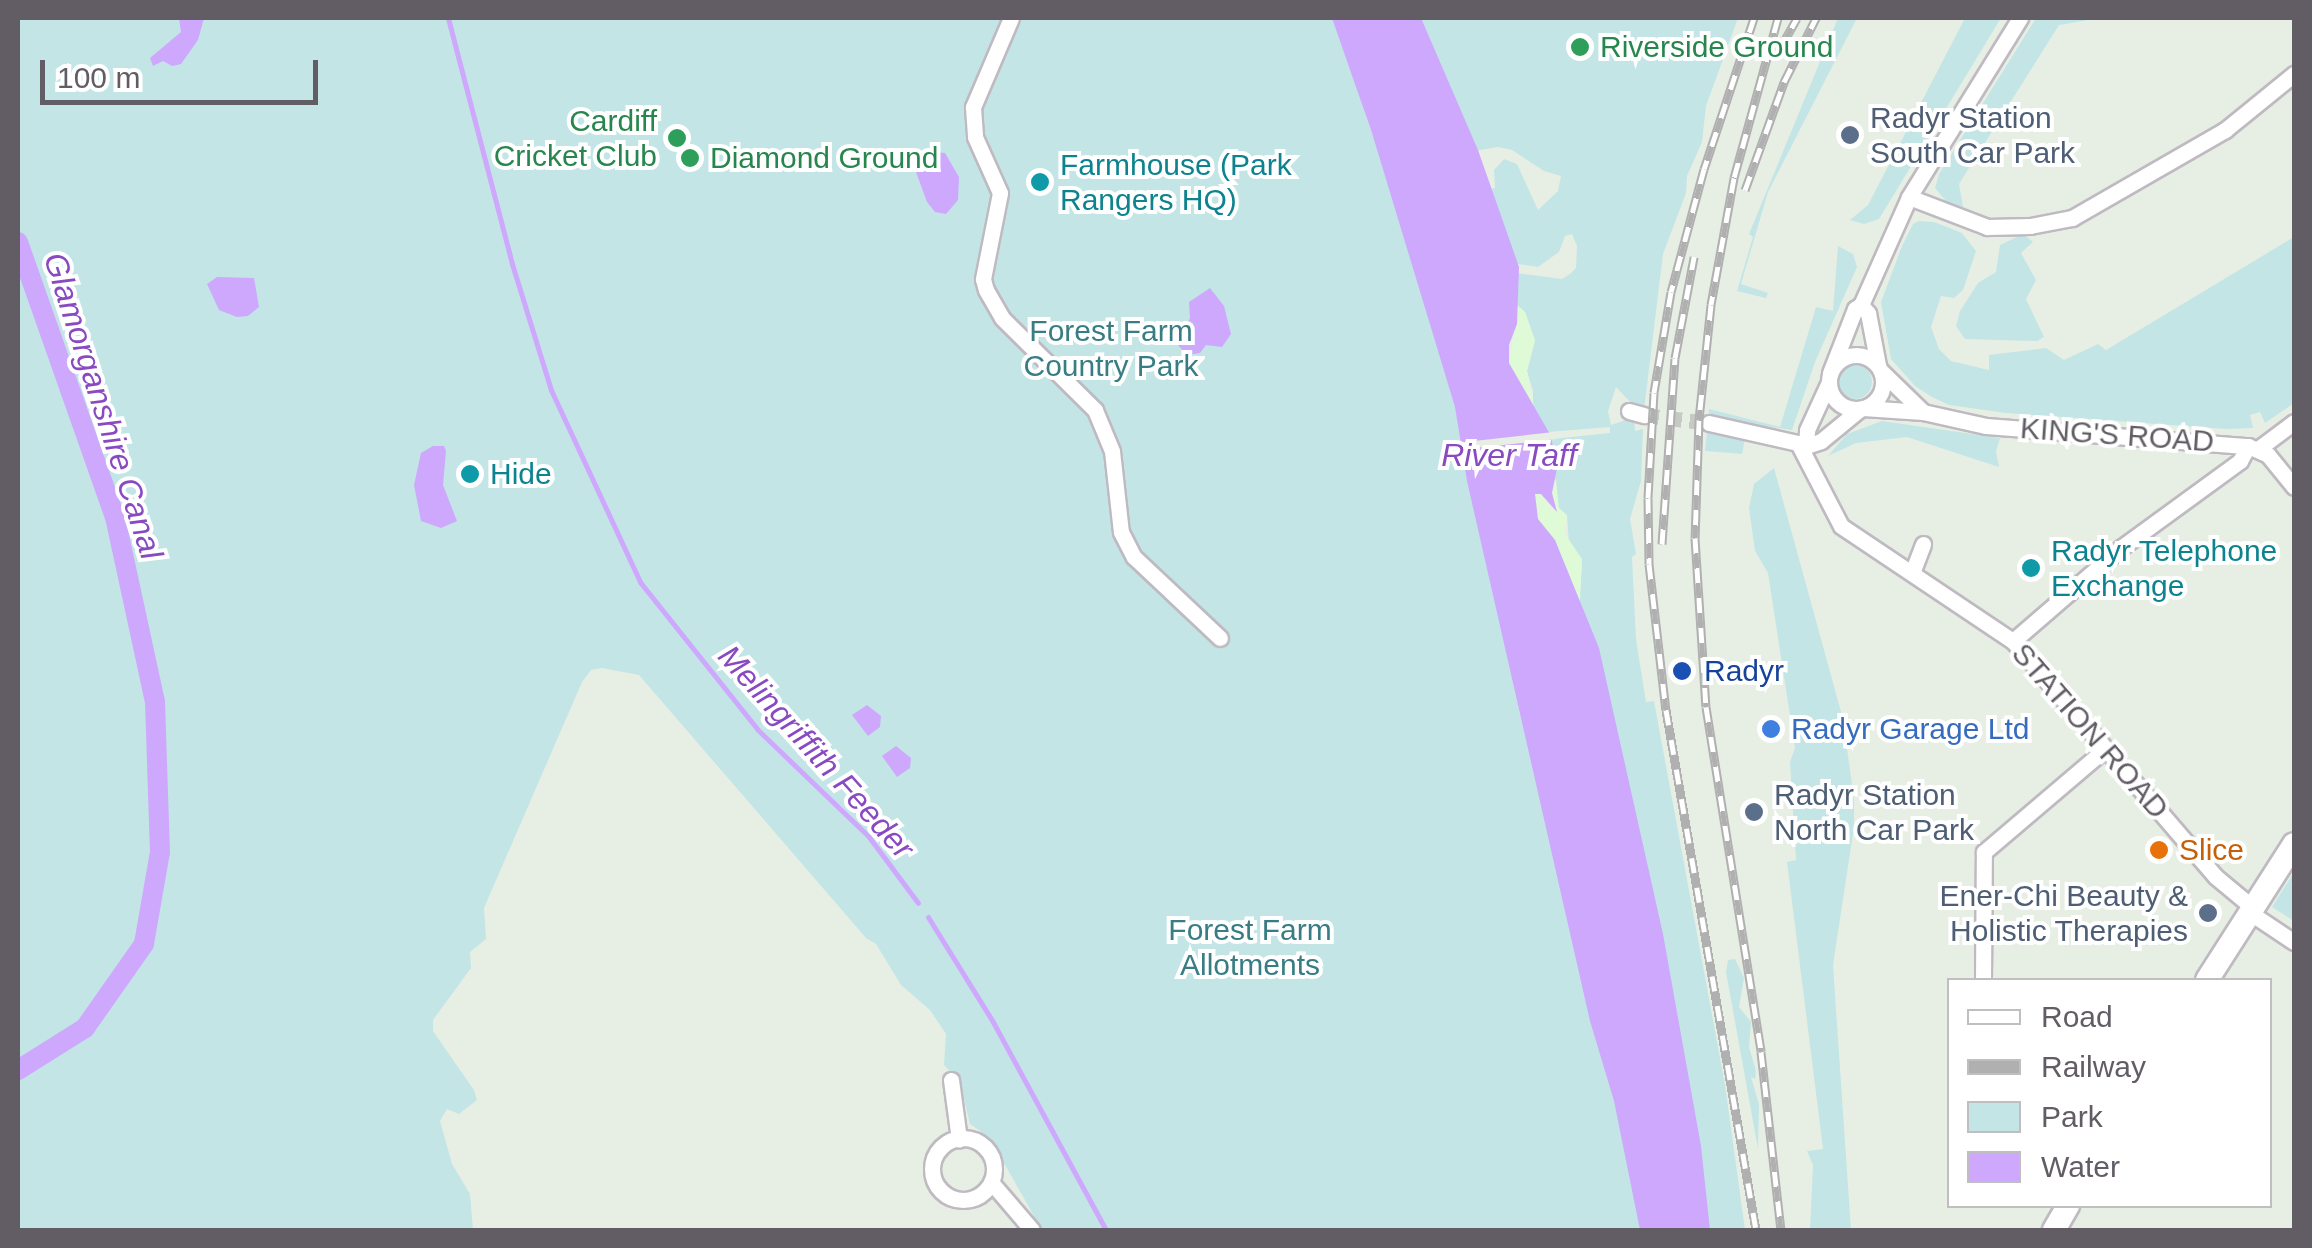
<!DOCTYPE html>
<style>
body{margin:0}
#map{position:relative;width:2312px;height:1248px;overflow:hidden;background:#e7efe5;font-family:Arial,sans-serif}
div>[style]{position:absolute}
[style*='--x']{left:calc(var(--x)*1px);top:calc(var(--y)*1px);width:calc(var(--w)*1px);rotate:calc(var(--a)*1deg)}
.green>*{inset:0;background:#c3e5e6}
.round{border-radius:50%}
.sand>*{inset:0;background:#defad6}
.water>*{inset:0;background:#cea8fd}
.pier>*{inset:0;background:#e7efe5}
.stream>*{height:5px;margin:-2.5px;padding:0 2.5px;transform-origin:2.5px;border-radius:2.5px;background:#cea8fd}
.canal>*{height:20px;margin:-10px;padding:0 10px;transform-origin:10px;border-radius:10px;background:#cea8fd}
.street-tunnel>*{height:15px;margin-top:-7.5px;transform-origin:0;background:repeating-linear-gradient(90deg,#c6cac5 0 15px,transparent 0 23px)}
.roads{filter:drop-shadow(2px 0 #bfbac1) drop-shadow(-2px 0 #bfbac1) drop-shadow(0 2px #bfbac1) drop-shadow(0 -2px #bfbac1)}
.street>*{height:15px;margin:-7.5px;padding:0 7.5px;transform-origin:7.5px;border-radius:7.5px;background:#fff}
.street>.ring{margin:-7.5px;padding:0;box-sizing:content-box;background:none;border:15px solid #fff;border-radius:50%}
.secondary>*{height:22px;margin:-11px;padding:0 11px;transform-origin:11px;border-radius:11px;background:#fff}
.rail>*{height:9px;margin-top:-4.5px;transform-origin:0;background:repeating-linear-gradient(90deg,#fff 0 15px,#b1b0b1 0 30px);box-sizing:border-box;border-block:2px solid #b1b0b1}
.dots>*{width:28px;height:28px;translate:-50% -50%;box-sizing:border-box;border:5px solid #fff;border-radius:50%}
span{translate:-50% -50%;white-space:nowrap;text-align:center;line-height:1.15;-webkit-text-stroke:8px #fff;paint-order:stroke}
.leisure-label{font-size:30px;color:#27864d}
.left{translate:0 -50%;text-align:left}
.right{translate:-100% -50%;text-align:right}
.service-label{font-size:30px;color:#4e5e75}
.culture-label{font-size:30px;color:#0d838f}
.park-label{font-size:30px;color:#377d83}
.street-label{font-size:30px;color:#625d65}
.transit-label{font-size:30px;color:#164399}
.shop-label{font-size:30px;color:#366cbe}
.food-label{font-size:30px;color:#c56008}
.water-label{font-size:32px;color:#894ac1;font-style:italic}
.frame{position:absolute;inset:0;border:20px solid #625d65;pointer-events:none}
.legend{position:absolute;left:1947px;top:978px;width:325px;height:230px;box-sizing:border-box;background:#fff;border:2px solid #c0bec1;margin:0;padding:12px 18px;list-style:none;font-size:30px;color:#625d65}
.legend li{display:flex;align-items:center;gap:20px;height:50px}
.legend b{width:50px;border:2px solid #c0bec1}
.scale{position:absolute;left:40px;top:60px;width:278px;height:45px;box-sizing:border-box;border:5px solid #625d65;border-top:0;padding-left:12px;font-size:30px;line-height:35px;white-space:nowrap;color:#625d65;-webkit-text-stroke:8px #fff;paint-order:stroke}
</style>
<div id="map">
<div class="green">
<i style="clip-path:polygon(18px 18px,1332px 18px,1371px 97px,1362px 105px,1373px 136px,1382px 137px,1445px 372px,1459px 398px,1528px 698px,1518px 705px,1650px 1230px,1042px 1230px,1001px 1158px,983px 1133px,970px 1124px,960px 1082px,944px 1065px,946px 1034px,930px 1010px,901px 985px,876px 944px,866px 938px,639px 675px,602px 668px,591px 670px,582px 682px,484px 908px,486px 939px,470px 952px,471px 968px,433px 1020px,433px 1031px,474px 1090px,477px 1100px,459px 1114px,447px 1109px,440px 1121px,452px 1164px,470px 1194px,473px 1230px,18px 1230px)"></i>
<i style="clip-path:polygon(1410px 18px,1738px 18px,1706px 106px,1702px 142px,1687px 176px,1686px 193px,1663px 254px,1644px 410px,1632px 404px,1616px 387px,1608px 411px,1611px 425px,1634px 417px,1635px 431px,1643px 429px,1641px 481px,1630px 519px,1636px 554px,1632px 557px,1636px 639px,1646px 702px,1654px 701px,1725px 1085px,1745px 1230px,1699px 1230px,1579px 612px,1582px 560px,1569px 544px,1567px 515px,1559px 508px,1556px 491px,1552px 439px,1610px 433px,1610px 427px,1548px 432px,1541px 428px,1533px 417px,1533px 391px,1527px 371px,1535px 340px,1525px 312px,1510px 299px,1517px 273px,1562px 279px,1570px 274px,1576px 268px,1577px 246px,1572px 234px,1565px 236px,1559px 252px,1538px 267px,1499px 261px,1484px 190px,1495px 188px,1494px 170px,1504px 159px,1517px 164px,1538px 210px,1558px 191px,1561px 176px,1544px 171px,1512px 150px,1498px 147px,1468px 152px)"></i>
<i style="clip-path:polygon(1838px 18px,1857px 18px,1768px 192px,1741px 284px,1768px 293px,1766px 298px,1737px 291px,1753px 237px,1749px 234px)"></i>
<i style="clip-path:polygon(1965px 18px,2001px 18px,1879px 219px,1864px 224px,1850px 220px,1868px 205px)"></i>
<i style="clip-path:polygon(2036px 18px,2100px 18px,2059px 25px,1959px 184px,1963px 207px,1946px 201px,1935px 188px,1939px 174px)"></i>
<i style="clip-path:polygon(1919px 221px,1934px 222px,1962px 233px,1976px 251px,1963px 290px,1954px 298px,1941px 296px,1931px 327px,1939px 349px,1951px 361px,1989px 370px,1989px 355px,2046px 348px,2064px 360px,2098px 344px,2106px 350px,2294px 237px,2294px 403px,2265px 423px,2260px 412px,2250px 415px,2253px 428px,2226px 429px,2006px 413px,1949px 405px,1932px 397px,1915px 386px,1891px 359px,1881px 302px,1902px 246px,1913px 224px)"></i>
<i style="clip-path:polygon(2023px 234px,2033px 242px,2021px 253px,2036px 280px,2026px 299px,2044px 337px,2037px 341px,1965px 339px,1956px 326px,1960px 311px,1978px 283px,1996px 272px,2000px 245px)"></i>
<i style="clip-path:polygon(1838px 246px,1853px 254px,1857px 267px,1815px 362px,1792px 430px,1708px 418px,1709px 409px,1780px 427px,1816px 307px,1833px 311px)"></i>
<i class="round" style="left:1838px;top:365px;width:34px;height:34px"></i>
<i style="clip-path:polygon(1882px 421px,2000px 438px,1996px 452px,1999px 467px,1907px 437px,1856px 443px,1828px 456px,1847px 434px)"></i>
<i style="clip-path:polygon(1707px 431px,1745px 438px,1742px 454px,1705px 451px)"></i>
<i style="clip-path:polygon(1774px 468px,1843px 719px,1854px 799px,1854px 827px,1833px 965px,1851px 1230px,1810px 1230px,1813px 1165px,1807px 1151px,1823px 1149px,1787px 862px,1796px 860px,1790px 762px,1795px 748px,1768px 573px,1755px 551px,1749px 508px,1754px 484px)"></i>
<i style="clip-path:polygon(2294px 872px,2294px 921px,2272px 907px)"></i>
<i style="clip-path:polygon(1735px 959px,1744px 978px,1739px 1007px,1751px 1022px,1749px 1047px,1756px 1071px,1755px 1079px,1751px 1077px,1759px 1104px,1758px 1149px,1726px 972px,1728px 960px)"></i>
</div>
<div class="sand">
<i style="clip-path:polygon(1518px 306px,1525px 312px,1535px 341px,1527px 371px,1534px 407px,1509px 363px)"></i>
<i style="clip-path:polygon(1556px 479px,1559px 508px,1567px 516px,1565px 534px,1582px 559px,1580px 601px,1555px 540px,1538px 519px,1534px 494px,1540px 494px,1555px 511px,1552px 493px)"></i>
</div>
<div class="water">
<i style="clip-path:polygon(179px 18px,204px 18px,198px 40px,181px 64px,172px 66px,163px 61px,153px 66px,150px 58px,181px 32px)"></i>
<i style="clip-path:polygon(1332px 18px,1421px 18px,1478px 150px,1519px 267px,1517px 324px,1509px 345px,1509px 363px,1551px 436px,1557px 468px,1552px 493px,1557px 512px,1541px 494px,1535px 494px,1538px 519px,1555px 540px,1599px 648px,1663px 934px,1701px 1146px,1710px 1230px,1640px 1230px,1614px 1101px,1590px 1021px,1467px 481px,1455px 407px,1372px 133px)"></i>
<i style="clip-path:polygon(933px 152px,945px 153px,959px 177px,958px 200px,946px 214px,935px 212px,927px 202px,916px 172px,922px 155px)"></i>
<i style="clip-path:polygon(217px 277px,254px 278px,259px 307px,248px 316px,237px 317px,219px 310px,207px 284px)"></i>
<i style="clip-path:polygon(1210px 288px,1224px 306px,1231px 334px,1222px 347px,1206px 345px,1200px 353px,1187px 355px,1177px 344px,1190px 318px,1189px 302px)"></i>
<i style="clip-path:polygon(433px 446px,444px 446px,446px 451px,443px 485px,457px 521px,441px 528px,421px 521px,414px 485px,421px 453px)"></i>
<i style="clip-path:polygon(867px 705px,881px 716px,880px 727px,868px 736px,852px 715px)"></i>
<i style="clip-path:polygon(896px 746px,911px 758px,910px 768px,897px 777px,882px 756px)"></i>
</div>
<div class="pier">
<i style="clip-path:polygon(1554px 432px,1557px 439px,1457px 450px,1456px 443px)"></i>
</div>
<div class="stream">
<i style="--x:448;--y:18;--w:254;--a:75.4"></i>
<i style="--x:512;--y:264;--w:132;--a:72.8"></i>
<i style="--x:551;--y:390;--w:212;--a:65.1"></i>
<i style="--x:640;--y:582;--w:189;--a:51.4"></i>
<i style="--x:758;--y:730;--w:154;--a:43.9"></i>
<i style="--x:869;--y:837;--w:82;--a:53.4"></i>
<i style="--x:928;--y:917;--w:123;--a:58.2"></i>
<i style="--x:993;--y:1022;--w:237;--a:61.5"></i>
</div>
<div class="canal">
<i style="--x:18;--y:242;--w:292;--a:70.6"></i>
<i style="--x:115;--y:517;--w:189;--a:77.8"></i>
<i style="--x:155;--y:702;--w:150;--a:88.1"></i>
<i style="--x:160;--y:852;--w:93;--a:99.9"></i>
<i style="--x:144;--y:944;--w:103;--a:125.1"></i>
<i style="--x:85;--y:1028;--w:79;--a:147.9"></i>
</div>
<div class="street-tunnel">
<i style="--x:1644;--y:415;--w:65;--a:7"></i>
</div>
<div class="roads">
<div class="street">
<i style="--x:1011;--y:18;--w:97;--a:113.1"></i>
<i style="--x:973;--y:107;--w:30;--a:86"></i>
<i style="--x:975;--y:137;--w:61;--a:65.9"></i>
<i style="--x:1000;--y:193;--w:88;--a:101.2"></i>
<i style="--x:983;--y:279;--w:11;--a:75"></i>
<i style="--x:986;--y:290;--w:32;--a:60"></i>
<i style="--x:1002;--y:318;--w:131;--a:44.7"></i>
<i style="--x:1095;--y:410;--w:44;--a:67.5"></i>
<i style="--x:1112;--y:451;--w:81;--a:83.7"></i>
<i style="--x:1121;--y:532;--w:28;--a:63"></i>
<i style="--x:1134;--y:557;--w:118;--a:43.3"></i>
<i style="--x:1909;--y:197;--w:84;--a:21"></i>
<i style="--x:1987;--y:227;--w:43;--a:-1.3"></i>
<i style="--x:2030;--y:226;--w:43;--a:-10.8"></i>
<i style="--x:2072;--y:218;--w:177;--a:-29.9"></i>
<i style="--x:2225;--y:130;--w:89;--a:-39.1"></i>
<i style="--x:1861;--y:305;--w:11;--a:49"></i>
<i style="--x:1868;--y:313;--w:53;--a:79.1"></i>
<i class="ring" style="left:1829px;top:355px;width:39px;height:39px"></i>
<i style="--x:1881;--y:371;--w:59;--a:44.3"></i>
<i style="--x:1830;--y:373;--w:69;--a:-68.7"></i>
<i style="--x:1855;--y:309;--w:7;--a:-34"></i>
<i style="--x:1861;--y:305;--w:118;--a:-66"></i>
<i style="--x:1909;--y:197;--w:211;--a:-58.2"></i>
<i style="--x:1863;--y:408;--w:60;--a:3.8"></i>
<i style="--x:1923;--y:412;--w:65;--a:12.5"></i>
<i style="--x:1986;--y:426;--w:263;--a:4.4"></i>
<i style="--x:2248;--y:446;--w:22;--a:24"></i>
<i style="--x:2268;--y:455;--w:41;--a:50.9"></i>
<i style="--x:1629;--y:411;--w:16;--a:15"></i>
<i style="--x:1709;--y:423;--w:91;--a:12.7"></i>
<i style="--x:1798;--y:443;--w:93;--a:62.6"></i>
<i style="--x:1841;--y:526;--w:207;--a:33.8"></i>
<i style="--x:2013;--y:641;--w:311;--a:49.3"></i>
<i style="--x:2216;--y:877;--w:47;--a:39.8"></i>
<i style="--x:1806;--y:445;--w:15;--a:-86"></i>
<i style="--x:1807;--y:430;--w:53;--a:-65.4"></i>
<i style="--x:1803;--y:447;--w:19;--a:-18"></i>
<i style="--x:1821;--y:441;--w:50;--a:-39.4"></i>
<i style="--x:2258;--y:449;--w:45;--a:-36.9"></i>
<i style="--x:1912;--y:573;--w:31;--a:-69"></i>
<i style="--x:2013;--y:641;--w:144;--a:-40.8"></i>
<i style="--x:2122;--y:547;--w:146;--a:-36.1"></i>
<i style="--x:2240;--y:461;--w:17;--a:-62"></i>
<i style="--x:2249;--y:912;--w:54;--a:33.7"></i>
<i style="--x:1983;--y:980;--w:128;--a:-89.6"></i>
<i style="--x:1984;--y:852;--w:159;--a:-40.4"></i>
<i style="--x:951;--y:1080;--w:60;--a:82.3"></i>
<i class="ring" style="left:932px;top:1138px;width:47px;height:47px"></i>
<i style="--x:991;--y:1182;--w:63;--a:49.5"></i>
</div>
<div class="secondary">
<i style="--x:2207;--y:980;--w:161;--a:-57.4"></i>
<i style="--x:2054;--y:1230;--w:28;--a:-60"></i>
</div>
</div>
<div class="rail">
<i style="--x:1754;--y:18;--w:159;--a:108.3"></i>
<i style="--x:1704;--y:169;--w:127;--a:105"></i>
<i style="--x:1671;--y:292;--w:102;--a:99.6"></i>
<i style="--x:1654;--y:393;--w:105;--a:93.3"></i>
<i style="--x:1648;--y:498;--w:66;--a:89.1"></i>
<i style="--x:1649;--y:564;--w:147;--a:83.4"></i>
<i style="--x:1666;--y:710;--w:528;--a:80.18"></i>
<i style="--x:1778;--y:18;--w:166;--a:105.4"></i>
<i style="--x:1734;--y:178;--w:129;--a:100.3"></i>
<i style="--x:1711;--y:305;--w:116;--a:96"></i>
<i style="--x:1699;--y:420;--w:118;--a:91.9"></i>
<i style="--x:1695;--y:538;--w:169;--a:86.3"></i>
<i style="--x:1706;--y:707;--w:349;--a:80.9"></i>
<i style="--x:1761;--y:1052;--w:179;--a:83.6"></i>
<i style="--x:1777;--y:54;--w:41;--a:-60.9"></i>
<i style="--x:1745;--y:190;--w:115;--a:-70.1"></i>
<i style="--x:1784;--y:82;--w:72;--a:-63.4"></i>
<i style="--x:1662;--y:544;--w:186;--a:-86"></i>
<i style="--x:1675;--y:358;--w:103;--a:-79.3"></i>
</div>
<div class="dots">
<i style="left:1580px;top:47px;background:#2e9e5b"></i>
<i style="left:1850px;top:135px;background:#5c6f8a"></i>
<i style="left:677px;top:138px;background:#2e9e5b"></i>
<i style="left:690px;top:158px;background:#2e9e5b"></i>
<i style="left:1040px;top:182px;background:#0f9aa8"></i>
<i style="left:470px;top:474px;background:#0f9aa8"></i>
<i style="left:2031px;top:568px;background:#0f9aa8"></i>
<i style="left:1682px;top:671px;background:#1a4fb4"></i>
<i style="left:1771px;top:729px;background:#3f7fe0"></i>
<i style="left:1754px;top:812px;background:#5c6f8a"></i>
<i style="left:2159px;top:850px;background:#e8710a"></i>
<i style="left:2208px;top:913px;background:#5c6f8a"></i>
</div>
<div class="leisure-label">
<span class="left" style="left:1600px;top:47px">Riverside Ground</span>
<span class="right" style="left:657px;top:138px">Cardiff<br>Cricket Club</span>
<span class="left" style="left:710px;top:158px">Diamond Ground</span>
</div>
<div class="service-label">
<span class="left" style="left:1870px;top:135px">Radyr Station<br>South Car Park</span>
<span class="left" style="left:1774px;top:812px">Radyr Station<br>North Car Park</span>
<span class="right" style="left:2188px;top:913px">Ener-Chi Beauty &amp;<br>Holistic Therapies</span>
</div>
<div class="culture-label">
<span class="left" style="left:1060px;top:182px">Farmhouse (Park<br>Rangers HQ)</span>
<span class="left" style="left:490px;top:474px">Hide</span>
<span class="left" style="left:2051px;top:568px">Radyr Telephone<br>Exchange</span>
</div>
<div class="park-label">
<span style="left:1111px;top:348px">Forest Farm<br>Country Park</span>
<span style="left:1250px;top:947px">Forest Farm<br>Allotments</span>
</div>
<div class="street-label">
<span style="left:2117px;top:435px;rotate:4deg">KING'S ROAD</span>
<span style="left:2090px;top:731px;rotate:49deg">STATION ROAD</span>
</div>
<div class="transit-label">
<span class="left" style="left:1704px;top:671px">Radyr</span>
</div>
<div class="shop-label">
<span class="left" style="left:1791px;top:729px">Radyr Garage Ltd</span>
</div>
<div class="food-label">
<span class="left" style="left:2179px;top:850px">Slice</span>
</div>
<div class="water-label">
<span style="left:103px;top:406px;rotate:72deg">Glamorganshire Canal</span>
<span style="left:1509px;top:455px">River Taff</span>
<span style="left:816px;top:752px;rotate:48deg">Melingriffith Feeder</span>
</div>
<div class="frame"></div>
<ul class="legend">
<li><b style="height:12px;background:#fff"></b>Road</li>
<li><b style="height:12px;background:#b1b0b1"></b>Railway</li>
<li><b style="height:28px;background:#c3e5e6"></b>Park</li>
<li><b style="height:28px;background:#cea8fd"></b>Water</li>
</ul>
<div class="scale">100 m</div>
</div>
